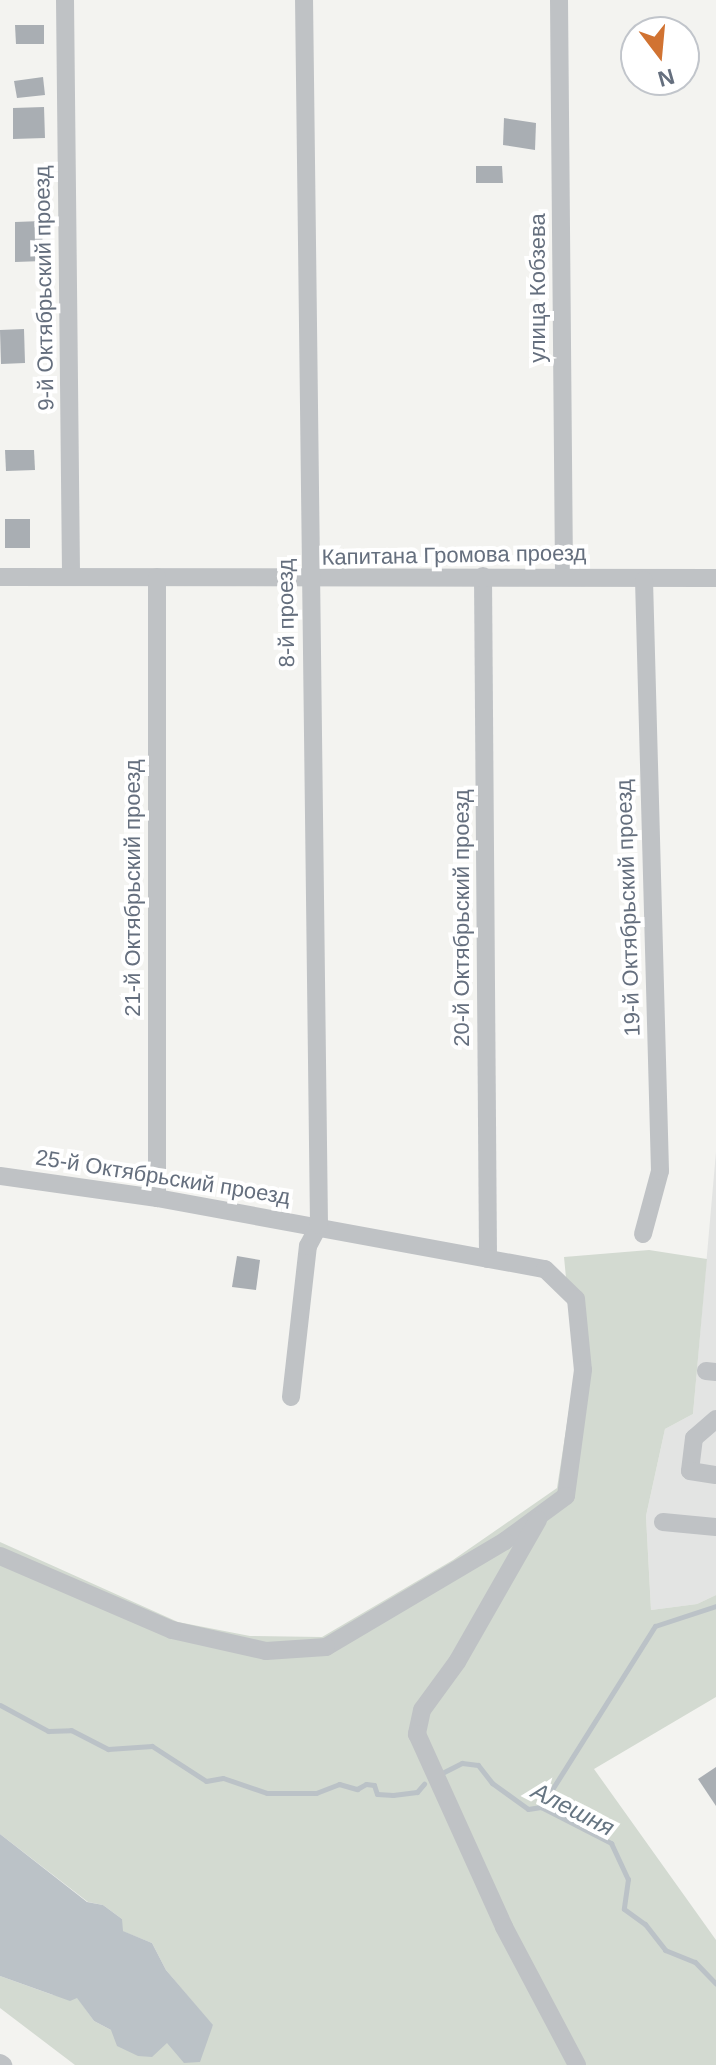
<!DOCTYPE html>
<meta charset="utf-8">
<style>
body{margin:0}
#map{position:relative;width:716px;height:2065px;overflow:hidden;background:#f3f3f0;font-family:Helvetica,sans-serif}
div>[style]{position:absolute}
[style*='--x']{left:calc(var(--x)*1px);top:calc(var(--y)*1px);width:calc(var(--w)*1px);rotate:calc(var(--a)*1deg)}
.built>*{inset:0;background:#e3e4e3}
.green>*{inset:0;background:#d3dad1}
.water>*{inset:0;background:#bbc2c7}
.stream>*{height:5px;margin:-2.5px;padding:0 2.5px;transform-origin:2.5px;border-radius:2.5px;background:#bbc2c7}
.building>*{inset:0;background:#a9aeb3}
.minor>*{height:18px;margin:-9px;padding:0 9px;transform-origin:9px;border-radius:9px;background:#bfc2c5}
span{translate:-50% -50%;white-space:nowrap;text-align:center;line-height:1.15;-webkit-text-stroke:8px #fff;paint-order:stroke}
.street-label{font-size:22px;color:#656f7e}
.water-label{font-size:24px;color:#667582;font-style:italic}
.north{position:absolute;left:620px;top:16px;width:80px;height:80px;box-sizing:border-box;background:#fff;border:2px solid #c1c5cb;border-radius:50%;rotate:164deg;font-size:22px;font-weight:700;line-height:32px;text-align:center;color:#656f7e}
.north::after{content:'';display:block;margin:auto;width:28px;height:36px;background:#d17332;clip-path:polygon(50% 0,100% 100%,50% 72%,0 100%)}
</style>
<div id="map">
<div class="built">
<i style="clip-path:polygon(716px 1152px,716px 1595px,697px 1604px,651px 1610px,646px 1516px,665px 1429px,693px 1414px)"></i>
</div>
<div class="green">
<i style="clip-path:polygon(649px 1250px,707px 1259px,693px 1414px,665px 1429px,646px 1516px,651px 1610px,697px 1604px,716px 1595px,716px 1697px,594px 1769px,716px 1940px,716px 2065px,75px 2065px,0 2008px,0 1976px,53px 1995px,77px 1997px,94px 2021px,111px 2030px,167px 2042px,213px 2026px,166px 1970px,152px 1943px,122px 1931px,122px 1919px,103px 1905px,88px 1902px,0 1834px,0 1542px,178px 1622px,250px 1636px,322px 1637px,453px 1560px,557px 1488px,575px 1371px,564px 1257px)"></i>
</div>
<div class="water">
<i style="clip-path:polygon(0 1834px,87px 1902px,103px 1905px,122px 1919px,123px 1931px,152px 1943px,166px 1970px,213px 2025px,200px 2062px,184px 2063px,167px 2043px,152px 2057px,138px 2056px,117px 2046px,111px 2030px,94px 2021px,77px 1998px,70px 2001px,0 1976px)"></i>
</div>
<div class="stream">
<i style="--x:0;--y:1705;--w:55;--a:28.4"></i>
<i style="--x:48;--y:1731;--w:23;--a:-2"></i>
<i style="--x:71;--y:1730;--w:42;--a:27.2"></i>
<i style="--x:108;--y:1749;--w:44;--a:-3.9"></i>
<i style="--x:152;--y:1746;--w:64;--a:32.9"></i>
<i style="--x:206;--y:1781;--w:17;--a:-10"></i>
<i style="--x:223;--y:1778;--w:46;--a:18.8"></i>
<i style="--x:267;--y:1793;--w:49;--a:0"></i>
<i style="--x:316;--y:1793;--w:25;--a:-21"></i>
<i style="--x:339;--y:1784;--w:19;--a:16"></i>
<i style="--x:357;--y:1789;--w:10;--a:-29"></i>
<i style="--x:366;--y:1784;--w:8;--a:7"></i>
<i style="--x:374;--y:1785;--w:9;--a:72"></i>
<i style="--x:377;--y:1794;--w:16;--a:4"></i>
<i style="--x:393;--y:1795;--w:24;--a:-7"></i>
<i style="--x:417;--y:1792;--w:11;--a:-49"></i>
<i style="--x:444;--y:1772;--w:20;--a:-27"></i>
<i style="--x:462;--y:1763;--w:16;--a:7"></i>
<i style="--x:478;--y:1765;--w:23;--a:52"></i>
<i style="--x:492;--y:1783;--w:44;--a:35.8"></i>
<i style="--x:528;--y:1809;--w:13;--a:-9"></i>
<i style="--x:541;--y:1807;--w:79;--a:27.2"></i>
<i style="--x:611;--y:1843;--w:40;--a:65"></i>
<i style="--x:628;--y:1879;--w:30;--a:98"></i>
<i style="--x:624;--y:1909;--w:26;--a:36"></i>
<i style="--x:645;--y:1924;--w:33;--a:52"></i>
<i style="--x:665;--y:1950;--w:32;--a:22"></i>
<i style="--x:695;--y:1962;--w:30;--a:46"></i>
<i style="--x:541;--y:1807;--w:214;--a:-57.8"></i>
<i style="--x:655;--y:1626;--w:64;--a:-18.2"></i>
</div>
<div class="building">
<i style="clip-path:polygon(15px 25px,44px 25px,44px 44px,16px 44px)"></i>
<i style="clip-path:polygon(43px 77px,45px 95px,17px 98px,14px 81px)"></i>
<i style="clip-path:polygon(44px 107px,45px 138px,13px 139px,13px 108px)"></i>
<i style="clip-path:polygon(504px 118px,536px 123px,535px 150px,503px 145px)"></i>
<i style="clip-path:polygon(476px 166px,502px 166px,503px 183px,476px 183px)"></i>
<i style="clip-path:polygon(42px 221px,43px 261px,15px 262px,15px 222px)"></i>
<i style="clip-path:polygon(24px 329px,25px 363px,1px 364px,0 330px)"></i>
<i style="clip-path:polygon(5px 450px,34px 450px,35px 470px,6px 471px)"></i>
<i style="clip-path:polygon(5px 519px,30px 519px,30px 548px,5px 548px)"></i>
<i style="clip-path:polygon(237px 1256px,260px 1260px,256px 1290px,232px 1287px)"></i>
<i style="clip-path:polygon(716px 1767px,716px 1806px,698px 1779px)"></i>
</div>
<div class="minor">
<i style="--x:65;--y:0;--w:576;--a:89.4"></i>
<i style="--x:559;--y:0;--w:576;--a:89.5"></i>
<i style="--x:483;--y:576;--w:683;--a:89.58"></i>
<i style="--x:0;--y:577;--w:716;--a:0.08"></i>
<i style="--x:157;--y:577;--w:621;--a:90"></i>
<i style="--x:0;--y:1176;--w:159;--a:8"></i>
<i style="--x:157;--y:1198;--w:394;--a:10.4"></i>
<i style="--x:545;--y:1269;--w:43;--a:44.1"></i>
<i style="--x:576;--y:1299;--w:71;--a:84.4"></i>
<i style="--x:583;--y:1370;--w:127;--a:97.7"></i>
<i style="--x:566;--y:1496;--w:76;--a:143.6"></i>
<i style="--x:505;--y:1541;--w:208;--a:149.4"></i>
<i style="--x:326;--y:1647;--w:60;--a:176.2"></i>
<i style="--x:266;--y:1651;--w:96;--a:-167.4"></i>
<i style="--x:172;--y:1630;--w:187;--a:-156.7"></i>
<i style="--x:643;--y:1234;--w:65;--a:-74.9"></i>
<i style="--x:660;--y:1171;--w:591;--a:-91.55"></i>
<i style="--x:706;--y:1371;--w:10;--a:6"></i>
<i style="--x:291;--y:1397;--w:152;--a:-83.6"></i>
<i style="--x:308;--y:1246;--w:24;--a:-62"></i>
<i style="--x:319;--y:1225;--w:1225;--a:-90.7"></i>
<i style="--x:716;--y:1419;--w:29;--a:139"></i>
<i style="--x:694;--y:1438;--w:33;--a:97"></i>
<i style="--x:690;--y:1471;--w:26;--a:9"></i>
<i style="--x:538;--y:1520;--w:163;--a:119.7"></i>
<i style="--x:457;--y:1662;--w:59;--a:126.1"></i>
<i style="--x:422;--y:1710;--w:25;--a:102"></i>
<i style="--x:417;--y:1734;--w:212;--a:65.7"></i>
<i style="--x:504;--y:1927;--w:156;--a:62.1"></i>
<i style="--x:663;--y:1522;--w:53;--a:5.4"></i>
<i style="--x:0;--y:2063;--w:4;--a:34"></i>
</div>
<div class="street-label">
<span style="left:44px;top:288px;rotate:-91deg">9-й Октябрьский проезд</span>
<span style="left:538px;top:288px;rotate:-90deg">улица Кобзева</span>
<span style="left:454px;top:555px;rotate:-1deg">Капитана Громова проезд</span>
<span style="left:286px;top:613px;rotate:-91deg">8-й проезд</span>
<span style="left:133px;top:888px;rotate:-90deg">21-й Октябрьский проезд</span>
<span style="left:628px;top:908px;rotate:-92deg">19-й Октябрьский проезд</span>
<span style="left:462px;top:918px;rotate:-90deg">20-й Октябрьский проезд</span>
<span style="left:163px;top:1177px;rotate:9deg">25-й Октябрьский проезд</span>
</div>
<div class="water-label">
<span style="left:573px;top:1809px;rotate:27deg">Алешня</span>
</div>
<div class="north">N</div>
</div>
